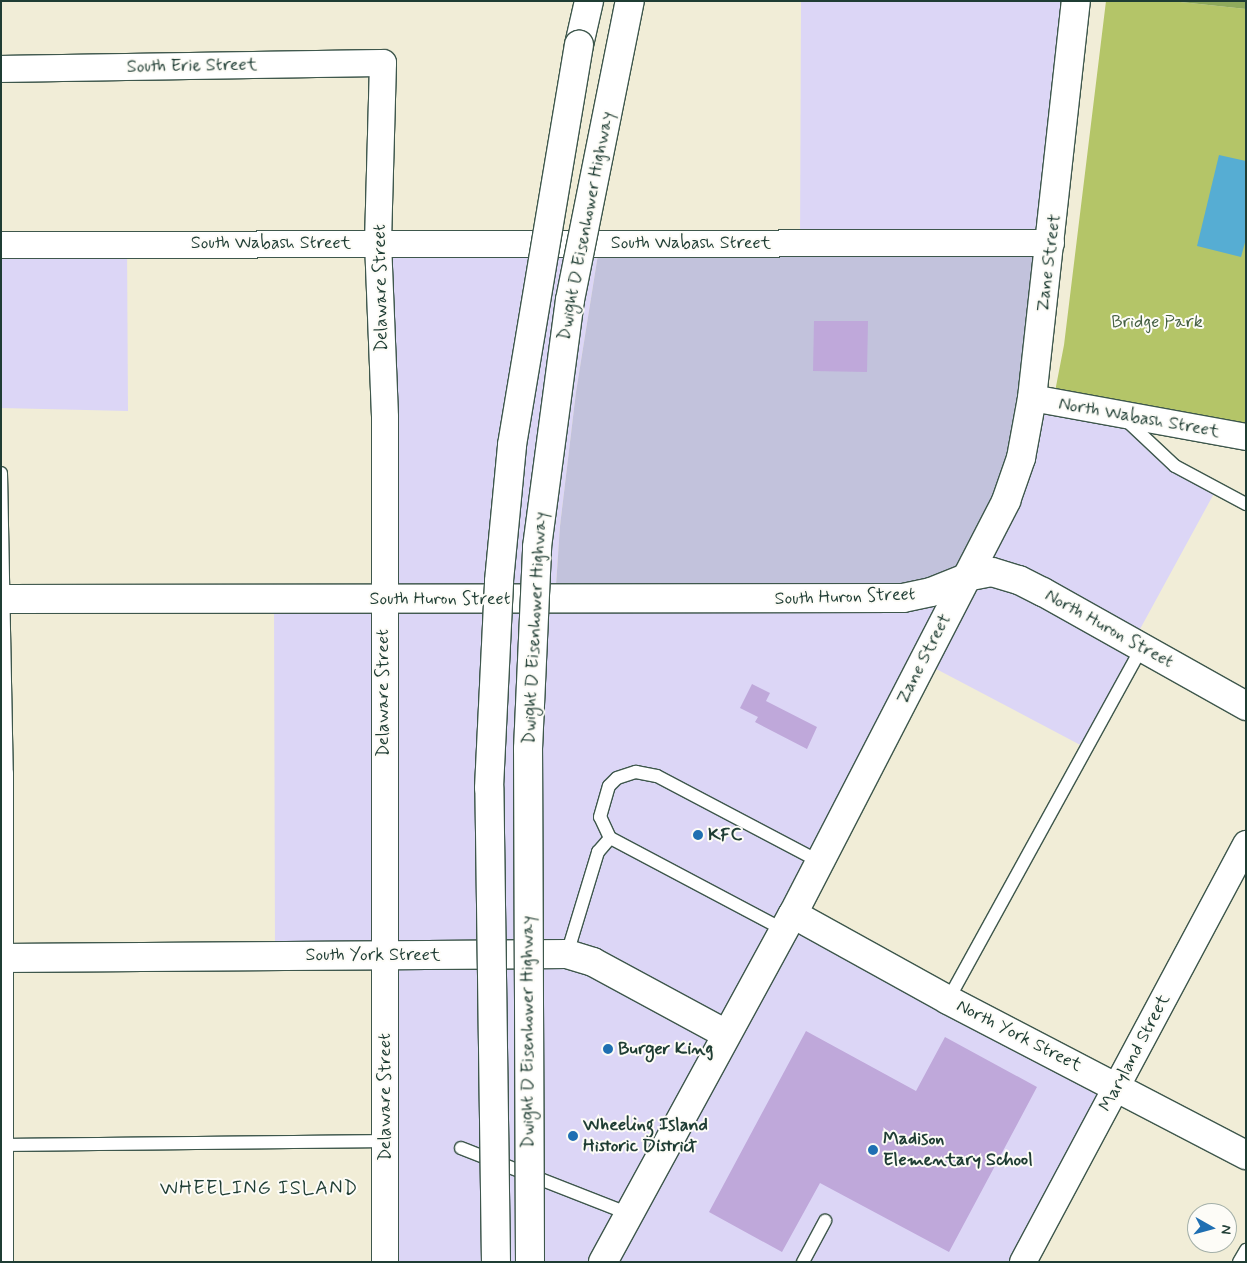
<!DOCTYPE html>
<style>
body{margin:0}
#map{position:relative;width:1247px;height:1263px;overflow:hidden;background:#f1edd7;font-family:Mynerve,sans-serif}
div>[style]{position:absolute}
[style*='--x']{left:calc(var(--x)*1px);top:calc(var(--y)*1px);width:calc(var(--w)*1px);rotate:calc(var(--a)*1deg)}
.built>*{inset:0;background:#dcd6f6}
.industrial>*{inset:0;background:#c2c2dc}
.green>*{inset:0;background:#b4c568}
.forest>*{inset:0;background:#8faa5c}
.water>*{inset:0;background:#56add3}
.building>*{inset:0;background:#bfa8da}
.roads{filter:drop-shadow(1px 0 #3e574c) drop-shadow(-1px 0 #3e574c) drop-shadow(0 1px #3e574c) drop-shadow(0 -1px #3e574c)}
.service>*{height:12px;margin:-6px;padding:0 6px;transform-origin:6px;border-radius:6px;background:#fff}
.minor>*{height:26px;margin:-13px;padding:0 13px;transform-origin:13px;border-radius:13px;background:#fff}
.tertiary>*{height:28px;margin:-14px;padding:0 14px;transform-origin:14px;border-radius:14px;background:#fff}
.primary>*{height:28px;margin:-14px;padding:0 14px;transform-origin:14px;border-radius:14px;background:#fff}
.motorway>*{height:28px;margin:-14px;padding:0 14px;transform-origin:14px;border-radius:14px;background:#fff}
.bridges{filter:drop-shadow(1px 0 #3e574c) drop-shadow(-1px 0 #3e574c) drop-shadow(0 1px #3e574c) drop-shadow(0 -1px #3e574c)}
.motorway-bridge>*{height:28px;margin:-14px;padding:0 14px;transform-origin:14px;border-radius:14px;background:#fff}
.dots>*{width:14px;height:14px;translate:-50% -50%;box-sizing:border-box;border:2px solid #fdfcf7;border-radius:50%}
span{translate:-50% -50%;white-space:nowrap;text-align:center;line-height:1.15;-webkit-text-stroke:4px #fdfcf7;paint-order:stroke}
.street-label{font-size:18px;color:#1f3d34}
.park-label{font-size:18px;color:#445f41}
.poi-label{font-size:18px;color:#1f3d34;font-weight:700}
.left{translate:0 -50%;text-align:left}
.quarter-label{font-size:20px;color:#1f3d34;letter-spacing:1px}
.frame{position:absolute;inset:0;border:2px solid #1f3d34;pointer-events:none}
.north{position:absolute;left:1187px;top:1203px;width:50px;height:50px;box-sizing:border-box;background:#fdfcf7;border:1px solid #a4b0a9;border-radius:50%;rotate:97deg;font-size:14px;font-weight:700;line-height:20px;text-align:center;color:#1f3d34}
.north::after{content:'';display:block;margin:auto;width:18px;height:22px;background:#1f6fb2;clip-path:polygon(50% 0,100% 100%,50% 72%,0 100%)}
</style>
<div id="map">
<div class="built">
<i style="clip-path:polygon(801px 1px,1076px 1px,1051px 243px,800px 243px)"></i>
<i style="clip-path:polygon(378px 242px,600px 242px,576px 392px,560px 526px,555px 599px,1032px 398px,1120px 414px,1175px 466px,1217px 488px,1133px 642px,1142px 647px,1086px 748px,923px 662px,793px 913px,1118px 1086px,1023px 1262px,385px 1262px,384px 955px,275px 956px,274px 599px,384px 599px)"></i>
<i style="clip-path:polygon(127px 244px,128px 411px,1px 408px,1px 245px)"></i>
</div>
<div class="industrial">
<i style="clip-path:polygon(600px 242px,1051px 243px,1021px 458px,948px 586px,555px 600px,560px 526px,576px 392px)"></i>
</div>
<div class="green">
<i style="clip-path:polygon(1106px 1px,1171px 1px,1246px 9px,1246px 437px,1053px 402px,1064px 345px)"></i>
</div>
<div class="forest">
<i style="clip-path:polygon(1171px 1px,1246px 1px,1246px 9px)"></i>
</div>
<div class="water">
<i style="clip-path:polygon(1219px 155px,1246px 161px,1246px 239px,1241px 257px,1197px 246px)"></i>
</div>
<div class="building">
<i style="clip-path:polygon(814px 321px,868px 321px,867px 372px,813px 371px)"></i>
<i style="clip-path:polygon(752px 684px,770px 693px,766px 701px,817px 727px,807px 749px,755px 722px,758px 717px,740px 708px)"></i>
<i style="clip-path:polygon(806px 1031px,916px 1091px,945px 1037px,1037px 1087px,949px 1252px,820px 1183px,782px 1252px,709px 1212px)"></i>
</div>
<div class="roads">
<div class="service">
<i style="--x:1126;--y:420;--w:67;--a:43.2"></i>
<i style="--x:1175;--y:466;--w:81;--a:28.2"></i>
<i style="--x:1;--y:473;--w:300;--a:88.9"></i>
<i style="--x:7;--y:773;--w:489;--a:90"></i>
<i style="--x:784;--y:930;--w:197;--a:-152.1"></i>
<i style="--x:610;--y:838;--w:23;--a:-115"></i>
<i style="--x:600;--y:817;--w:32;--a:-74"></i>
<i style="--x:609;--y:786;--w:11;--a:-45"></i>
<i style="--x:617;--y:778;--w:20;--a:-18"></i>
<i style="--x:636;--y:772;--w:21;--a:11"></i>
<i style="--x:657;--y:776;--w:184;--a:27.8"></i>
<i style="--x:567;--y:954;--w:107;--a:-73.1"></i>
<i style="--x:598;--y:852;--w:18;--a:-49"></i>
<i style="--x:948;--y:1000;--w:403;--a:-61.2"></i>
<i style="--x:7;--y:1145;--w:378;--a:-0.6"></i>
<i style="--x:461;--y:1148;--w:180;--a:21.4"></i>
<i style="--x:803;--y:1262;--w:47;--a:-61.8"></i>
<i style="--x:1239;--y:1262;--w:14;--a:-60"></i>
</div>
<div class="minor">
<i style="--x:1;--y:69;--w:382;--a:-0.9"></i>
<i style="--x:383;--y:63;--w:179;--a:91.6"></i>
<i style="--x:378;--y:242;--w:176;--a:87.7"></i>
<i style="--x:385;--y:418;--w:844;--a:90"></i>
<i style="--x:1;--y:245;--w:1050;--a:-0.11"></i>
<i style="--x:1032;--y:398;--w:218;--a:10.3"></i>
<i style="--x:1023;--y:1262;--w:474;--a:-61.9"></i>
</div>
<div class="tertiary">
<i style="--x:1;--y:599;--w:902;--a:-0.06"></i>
<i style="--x:903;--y:598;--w:29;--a:-12"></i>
<i style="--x:931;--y:592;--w:43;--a:-21.8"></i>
<i style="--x:971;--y:576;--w:21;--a:-11"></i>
<i style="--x:992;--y:572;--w:28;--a:17"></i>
<i style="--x:1019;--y:580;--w:27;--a:27"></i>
<i style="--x:1043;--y:592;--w:233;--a:29.3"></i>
<i style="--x:793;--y:914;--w:177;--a:29"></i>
<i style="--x:948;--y:1000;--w:336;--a:27.5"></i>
<i style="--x:1;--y:958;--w:566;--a:-0.4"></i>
<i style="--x:567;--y:954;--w:27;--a:17"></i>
<i style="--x:593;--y:962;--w:151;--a:28.4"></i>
</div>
<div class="primary">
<i style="--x:603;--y:1262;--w:396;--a:-61.4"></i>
<i style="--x:793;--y:914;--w:465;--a:-62.7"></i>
<i style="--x:1006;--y:501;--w:46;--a:-70.8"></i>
<i style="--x:1021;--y:458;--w:61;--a:-79.6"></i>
<i style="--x:1032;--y:398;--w:399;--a:-83.7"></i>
</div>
<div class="motorway">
<i style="--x:579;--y:45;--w:45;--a:-77.2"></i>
</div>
</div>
<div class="bridges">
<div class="motorway-bridge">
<i style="--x:496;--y:1262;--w:474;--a:-90.8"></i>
<i style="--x:489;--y:788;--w:207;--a:-87.2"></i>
<i style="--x:499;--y:581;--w:137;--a:-84.5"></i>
<i style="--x:512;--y:445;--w:406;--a:-80.5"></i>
<i style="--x:530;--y:1262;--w:513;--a:-90.22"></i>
<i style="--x:528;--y:749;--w:202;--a:-87.4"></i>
<i style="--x:537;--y:547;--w:249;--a:-82.4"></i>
<i style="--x:570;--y:300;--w:305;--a:-78.7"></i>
</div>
</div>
<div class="dots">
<i style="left:698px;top:835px;background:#1f6fb2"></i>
<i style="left:608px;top:1049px;background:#1f6fb2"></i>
<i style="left:573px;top:1136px;background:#1f6fb2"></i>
<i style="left:873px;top:1150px;background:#1f6fb2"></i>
</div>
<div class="street-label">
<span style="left:192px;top:66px;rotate:-1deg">South Erie Street</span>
<span style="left:586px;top:226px;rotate:-79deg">Dwight D Eisenhower Highway</span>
<span style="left:271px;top:243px">South Wabash Street</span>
<span style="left:691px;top:243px">South Wabash Street</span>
<span style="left:1049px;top:263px;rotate:-83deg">Zane Street</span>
<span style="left:381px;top:288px;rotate:-91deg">Delaware Street</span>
<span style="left:1139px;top:418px;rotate:10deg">North Wabash Street</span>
<span style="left:845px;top:597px;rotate:-2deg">South Huron Street</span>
<span style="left:440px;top:599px">South Huron Street</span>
<span style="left:535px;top:628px;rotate:-87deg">Dwight D Eisenhower Highway</span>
<span style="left:1109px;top:629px;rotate:29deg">North Huron Street</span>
<span style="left:924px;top:659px;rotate:-63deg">Zane Street</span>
<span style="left:383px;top:693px;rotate:-90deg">Delaware Street</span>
<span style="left:373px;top:955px">South York Street</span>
<span style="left:528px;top:1032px;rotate:-90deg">Dwight D Eisenhower Highway</span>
<span style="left:1019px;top:1036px;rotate:27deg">North York Street</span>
<span style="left:1135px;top:1053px;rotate:-62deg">Maryland Street</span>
<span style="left:385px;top:1097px;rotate:-90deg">Delaware Street</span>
</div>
<div class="park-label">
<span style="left:1157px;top:322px">Bridge Park</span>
</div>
<div class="poi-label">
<span class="left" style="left:708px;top:835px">KFC</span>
<span class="left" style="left:618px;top:1049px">Burger King</span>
<span class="left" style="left:583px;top:1136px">Wheeling Island<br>Historic District</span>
<span class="left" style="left:883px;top:1150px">Madison<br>Elementary School</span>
</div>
<div class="quarter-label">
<span style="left:259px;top:1188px">WHEELING ISLAND</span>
</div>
<div class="frame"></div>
<div class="north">N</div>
</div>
